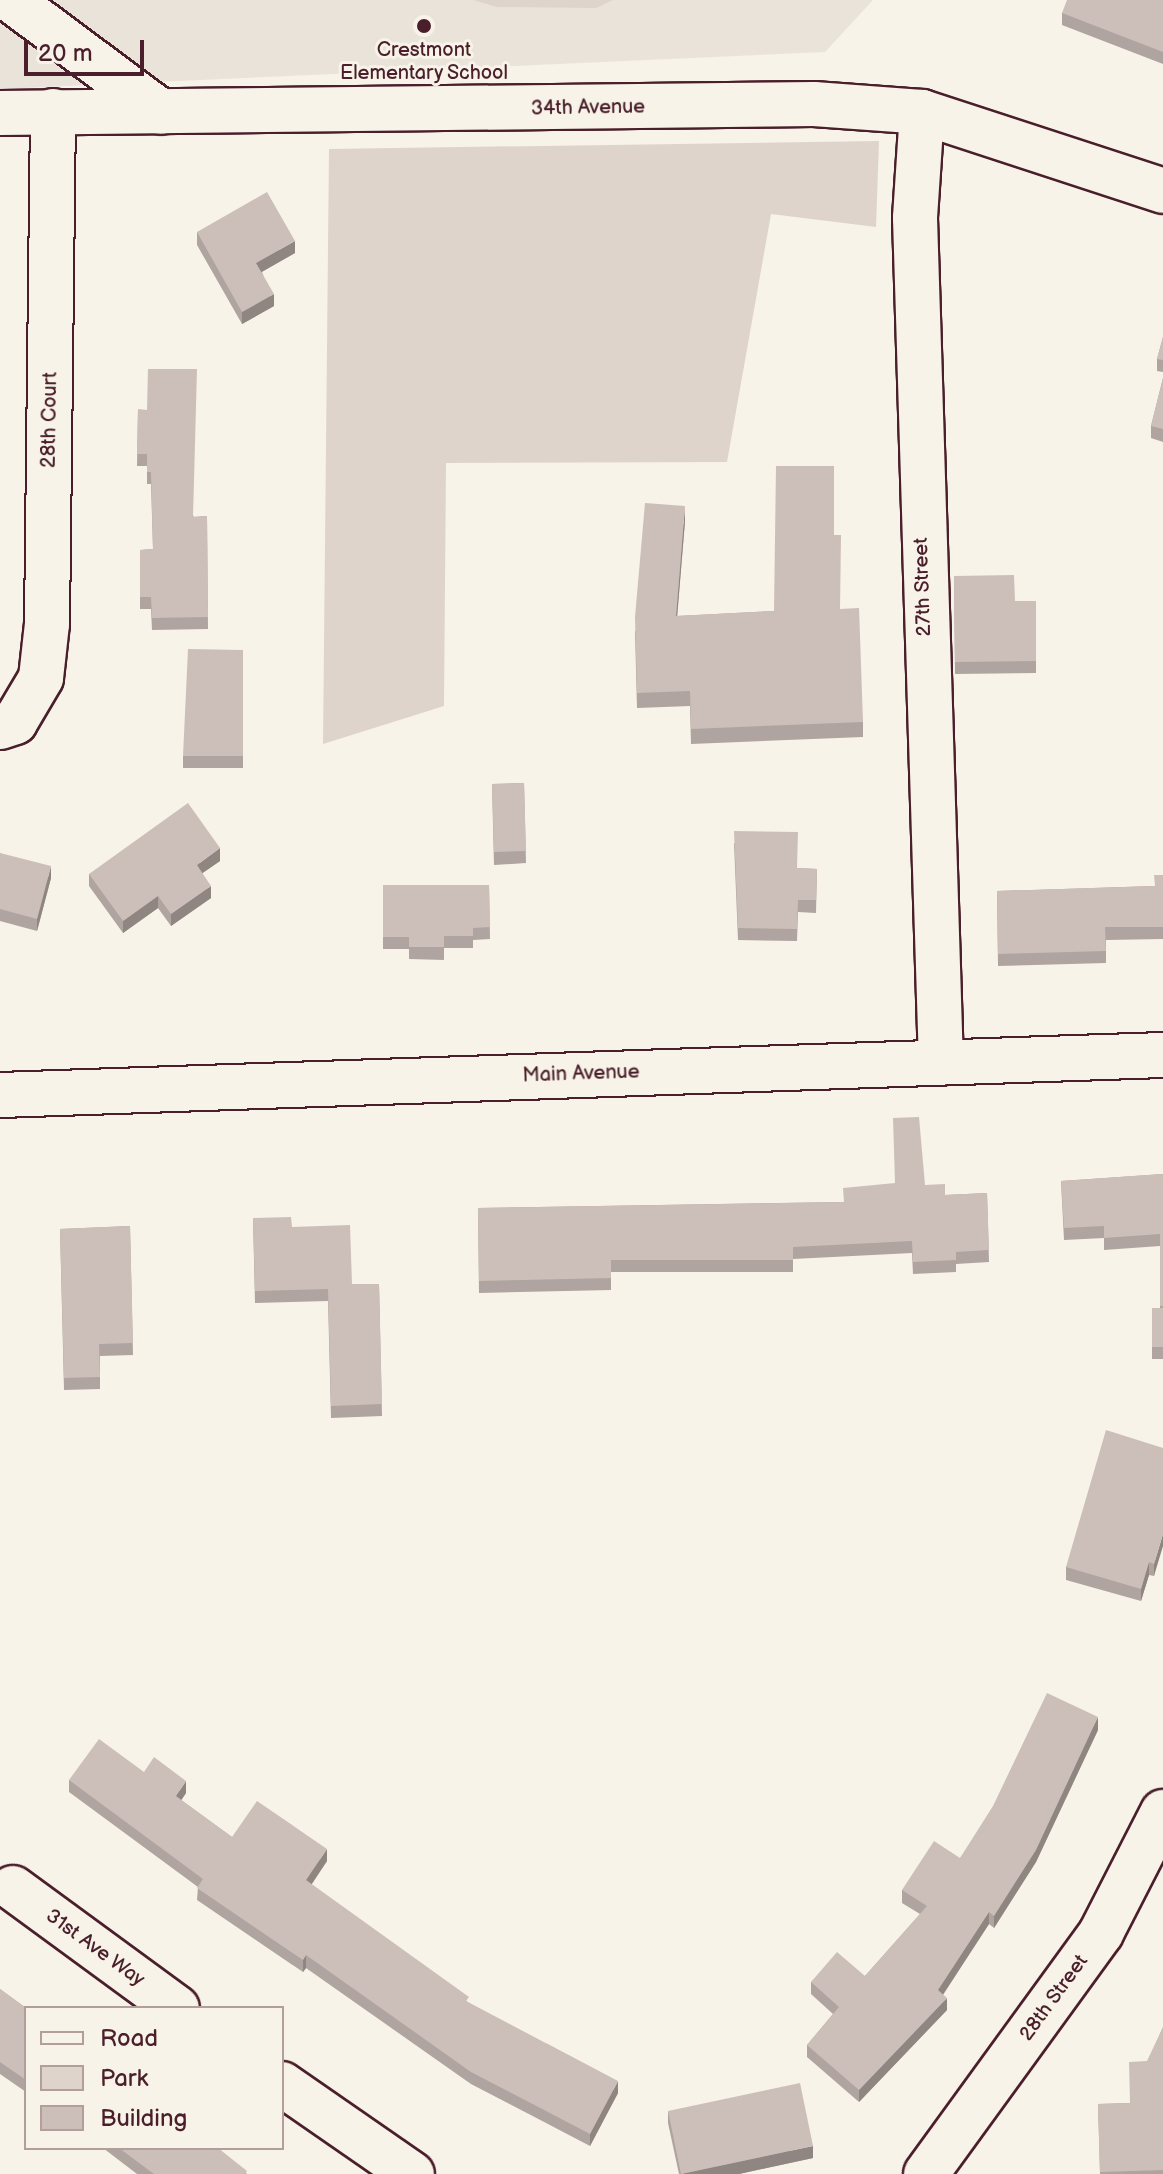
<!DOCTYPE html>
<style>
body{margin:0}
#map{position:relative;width:1163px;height:2174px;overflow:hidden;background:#f7f3e8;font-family:"Balsamiq Sans",sans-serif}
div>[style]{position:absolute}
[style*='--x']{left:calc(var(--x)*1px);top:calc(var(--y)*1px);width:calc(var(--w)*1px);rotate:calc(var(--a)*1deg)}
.built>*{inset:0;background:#eae3da}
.green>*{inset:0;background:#ded4cc}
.roads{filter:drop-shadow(2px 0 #4a1f2b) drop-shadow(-2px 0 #4a1f2b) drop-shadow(0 2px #4a1f2b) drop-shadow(0 -2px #4a1f2b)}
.minor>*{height:44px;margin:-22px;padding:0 22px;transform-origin:22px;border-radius:22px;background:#f7f3e8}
.major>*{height:44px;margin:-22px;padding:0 22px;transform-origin:22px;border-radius:22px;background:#f7f3e8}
.wall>*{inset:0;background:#afa49f}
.shaded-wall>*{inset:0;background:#8f8682}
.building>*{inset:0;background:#ccbfb9}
.dots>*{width:22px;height:22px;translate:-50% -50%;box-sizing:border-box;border:4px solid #f7f3e8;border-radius:50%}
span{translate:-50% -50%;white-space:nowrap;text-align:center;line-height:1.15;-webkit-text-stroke:6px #f7f3e8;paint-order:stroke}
.poi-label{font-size:20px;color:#4a1f2b}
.street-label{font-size:20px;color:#4a1f2b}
.legend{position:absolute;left:24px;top:2006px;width:260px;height:144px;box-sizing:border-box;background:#f7f3e8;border:2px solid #b29e9c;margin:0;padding:10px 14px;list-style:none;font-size:24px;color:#4a1f2b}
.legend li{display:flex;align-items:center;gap:16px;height:40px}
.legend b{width:40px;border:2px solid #b29e9c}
.scale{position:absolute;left:24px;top:40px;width:120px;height:36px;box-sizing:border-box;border:4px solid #4a1f2b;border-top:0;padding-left:10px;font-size:24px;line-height:28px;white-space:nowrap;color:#4a1f2b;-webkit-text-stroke:6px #f7f3e8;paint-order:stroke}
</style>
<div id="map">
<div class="built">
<i style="clip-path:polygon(0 0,873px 0,825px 52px,0 89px)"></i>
</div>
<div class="green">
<i style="clip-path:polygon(473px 0,613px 0,596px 8px,497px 7px)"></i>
<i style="clip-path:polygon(879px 141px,876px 227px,771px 214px,727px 462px,446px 463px,444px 706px,323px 744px,329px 149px)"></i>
</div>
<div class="roads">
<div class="minor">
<i style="--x:11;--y:0;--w:187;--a:36.7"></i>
<i style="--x:922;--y:112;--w:106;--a:93.8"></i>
<i style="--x:915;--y:218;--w:845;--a:88.24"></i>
<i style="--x:0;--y:113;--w:814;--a:-0.63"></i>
<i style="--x:814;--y:104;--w:108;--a:4.2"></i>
<i style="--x:922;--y:112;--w:254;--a:18.1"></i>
<i style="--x:0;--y:727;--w:16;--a:-18"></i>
<i style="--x:15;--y:722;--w:51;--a:-59.4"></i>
<i style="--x:41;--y:678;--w:54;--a:-83.7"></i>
<i style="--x:47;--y:624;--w:513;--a:-89.33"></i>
<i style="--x:13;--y:1888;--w:203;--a:36.2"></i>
<i style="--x:282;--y:2084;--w:158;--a:34.7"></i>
<i style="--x:926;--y:2174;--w:298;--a:-54"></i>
<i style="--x:1101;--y:1933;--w:136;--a:-62.9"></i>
</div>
<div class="major">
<i style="--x:0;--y:1095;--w:1164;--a:-1.97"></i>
</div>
</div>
<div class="wall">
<i style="clip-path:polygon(1163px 0,1163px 64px,1062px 25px,1062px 13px)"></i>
<i style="clip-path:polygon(197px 232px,295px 253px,262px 272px,274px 306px,242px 324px,197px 245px)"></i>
<i style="clip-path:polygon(1163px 337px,1163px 372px,1157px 371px,1157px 359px)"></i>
<i style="clip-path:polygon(1163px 378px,1163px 442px,1151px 438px,1151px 426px)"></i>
<i style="clip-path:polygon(138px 409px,194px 517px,207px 516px,208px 629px,152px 630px,151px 609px,140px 609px,140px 550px,153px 549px,151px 484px,147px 484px,147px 466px,137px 466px)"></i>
<i style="clip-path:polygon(685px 521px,677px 616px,774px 611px,834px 535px,840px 609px,863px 722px,863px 737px,691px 744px,690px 706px,637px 708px,635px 632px)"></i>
<i style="clip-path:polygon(954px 576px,1015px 601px,1036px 601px,1036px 673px,955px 674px)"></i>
<i style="clip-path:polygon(243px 650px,243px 768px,183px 768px,183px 756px)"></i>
<i style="clip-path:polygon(524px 783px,526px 863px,494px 865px,492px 784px)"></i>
<i style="clip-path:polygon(734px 843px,797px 868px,817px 869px,816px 913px,798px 912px,797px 941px,738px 940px)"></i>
<i style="clip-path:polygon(0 853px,51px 878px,37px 931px,0 921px)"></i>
<i style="clip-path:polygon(220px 861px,202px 873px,211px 898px,171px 926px,158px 908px,123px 933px,89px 886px,89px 874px)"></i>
<i style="clip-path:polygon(1163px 875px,1163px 939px,1106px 940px,1106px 963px,998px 966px,997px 891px,1155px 886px)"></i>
<i style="clip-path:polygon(383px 885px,489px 885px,490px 939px,473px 940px,473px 948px,444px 948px,444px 960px,409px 959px,409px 949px,383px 949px)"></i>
<i style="clip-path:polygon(1163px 1174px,1163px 1359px,1152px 1359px,1152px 1308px,1160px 1308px,1160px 1246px,1104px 1250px,1104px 1238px,1064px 1240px,1061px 1181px)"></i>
<i style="clip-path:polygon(925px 1185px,945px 1195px,987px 1193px,989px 1262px,956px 1264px,956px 1272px,913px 1274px,912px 1253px,793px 1259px,793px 1272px,611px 1272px,611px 1290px,479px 1293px,478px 1208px,843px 1202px)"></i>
<i style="clip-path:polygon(253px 1218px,292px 1227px,352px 1284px,379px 1284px,382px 1416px,331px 1418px,328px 1301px,255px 1303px)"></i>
<i style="clip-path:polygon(130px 1226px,133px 1355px,100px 1356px,100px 1389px,64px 1390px,60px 1229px)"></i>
<i style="clip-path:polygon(1163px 1448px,1154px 1576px,1149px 1575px,1141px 1601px,1066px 1580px,1066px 1567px)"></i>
<i style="clip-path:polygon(1098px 1730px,1036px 1862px,994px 1928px,989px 1924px,943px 1995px,947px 2010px,859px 2102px,807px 2057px,807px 2045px,833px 2014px,811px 1994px,811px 1982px,865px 1976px,920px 1914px,902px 1903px,902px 1890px,960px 1858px)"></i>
<i style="clip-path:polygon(144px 1772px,186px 1793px,181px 1800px,232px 1837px,327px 1861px,311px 1884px,469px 2003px,618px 2093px,590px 2146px,471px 2084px,306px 1968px,303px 1972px,197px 1900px,198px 1887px,69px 1792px,69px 1780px)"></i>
<i style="clip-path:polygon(0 1989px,26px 2008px,26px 2092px,0 2074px)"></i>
<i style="clip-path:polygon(1163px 2027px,1163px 2174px,1100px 2174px,1098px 2104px,1130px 2103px)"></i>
<i style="clip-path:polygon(668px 2111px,813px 2158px,739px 2174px,679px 2174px,668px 2123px)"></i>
<i style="clip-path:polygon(103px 2148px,218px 2148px,247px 2174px,137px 2174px)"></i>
</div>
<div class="shaded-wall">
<i style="clip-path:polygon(295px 241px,295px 253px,256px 275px,256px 263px)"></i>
<i style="clip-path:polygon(274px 294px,274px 306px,242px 324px,242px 312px)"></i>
<i style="clip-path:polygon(685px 506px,685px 521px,676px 631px,676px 616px)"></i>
<i style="clip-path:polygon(220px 848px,220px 861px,197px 877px,197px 865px)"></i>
<i style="clip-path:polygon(51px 866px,51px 878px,37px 931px,37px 919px)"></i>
<i style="clip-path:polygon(211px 886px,211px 898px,171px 926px,171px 914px)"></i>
<i style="clip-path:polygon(158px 896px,158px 908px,123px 933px,123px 921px)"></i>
<i style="clip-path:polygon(1163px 1534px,1163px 1546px,1154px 1576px,1154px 1564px)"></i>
<i style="clip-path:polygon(1149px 1562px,1149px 1575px,1141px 1601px,1141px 1589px)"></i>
<i style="clip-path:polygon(1098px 1717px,1098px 1730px,1036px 1862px,994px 1928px,994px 1916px)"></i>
<i style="clip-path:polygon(186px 1781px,186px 1793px,176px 1808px,176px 1796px)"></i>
<i style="clip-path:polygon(327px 1849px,327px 1861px,306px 1893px,306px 1880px)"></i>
<i style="clip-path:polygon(989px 1912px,989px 1924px,938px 2002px,938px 1990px)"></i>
<i style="clip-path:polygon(306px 1955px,306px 1968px,303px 1972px,303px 1960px)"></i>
<i style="clip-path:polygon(947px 1998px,947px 2010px,859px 2102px,859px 2090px)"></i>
<i style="clip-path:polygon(618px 2081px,618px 2093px,590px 2146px,590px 2134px)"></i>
<i style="clip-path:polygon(813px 2146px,813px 2158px,739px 2174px,681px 2174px)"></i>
</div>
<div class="building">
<i style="clip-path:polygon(1067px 0,1163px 0,1163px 52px,1062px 13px)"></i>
<i style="clip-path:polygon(267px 192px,295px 241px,256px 263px,274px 294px,242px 312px,197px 232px)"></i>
<i style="clip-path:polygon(1163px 337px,1163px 360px,1157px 359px)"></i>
<i style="clip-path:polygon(148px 369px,197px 369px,193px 517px,207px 516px,208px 617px,152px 618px,151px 597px,140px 597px,140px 550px,153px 549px,151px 472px,147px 472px,147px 454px,137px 454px,138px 409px,147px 410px)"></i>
<i style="clip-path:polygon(1163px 378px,1163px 429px,1151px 426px)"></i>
<i style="clip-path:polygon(776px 466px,834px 466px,834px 535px,841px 535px,840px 609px,859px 608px,863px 722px,691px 729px,690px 691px,637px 693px,635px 617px,645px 503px,685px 506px,676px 616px,774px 611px)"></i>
<i style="clip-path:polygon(1014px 575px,1015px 601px,1036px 601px,1036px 661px,955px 662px,954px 576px)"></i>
<i style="clip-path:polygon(188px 649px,243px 650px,243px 756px,183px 756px)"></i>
<i style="clip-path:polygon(524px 783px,526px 851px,494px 852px,492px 784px)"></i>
<i style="clip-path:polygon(188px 803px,220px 848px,197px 865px,211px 886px,171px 914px,158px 896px,123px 921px,89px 874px)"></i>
<i style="clip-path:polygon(734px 831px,798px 832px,797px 868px,817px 869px,816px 900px,798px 900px,797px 929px,738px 928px)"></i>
<i style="clip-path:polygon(0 853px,51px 866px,37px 919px,0 909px)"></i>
<i style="clip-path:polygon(1154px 875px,1163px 875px,1163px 927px,1105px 927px,1106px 951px,998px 954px,997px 891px,1155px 886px)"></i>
<i style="clip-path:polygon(383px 885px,489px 885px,490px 927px,473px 928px,473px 936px,444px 936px,444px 947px,409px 947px,409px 937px,383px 937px)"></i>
<i style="clip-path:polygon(919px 1117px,925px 1185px,945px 1184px,945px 1195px,987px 1193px,989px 1250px,956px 1252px,956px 1260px,913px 1262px,912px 1241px,793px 1247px,793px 1260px,611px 1260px,611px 1278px,479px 1281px,478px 1208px,844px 1202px,843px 1188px,895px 1183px,893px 1118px)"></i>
<i style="clip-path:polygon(1163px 1174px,1163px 1306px,1160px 1306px,1160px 1234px,1104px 1238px,1104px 1226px,1064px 1228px,1061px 1181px)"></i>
<i style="clip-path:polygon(291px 1217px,292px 1227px,350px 1225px,352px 1284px,379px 1284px,382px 1404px,331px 1406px,328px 1289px,255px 1291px,253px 1218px)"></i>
<i style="clip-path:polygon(130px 1226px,133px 1343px,99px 1344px,100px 1377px,64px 1378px,60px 1229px)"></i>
<i style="clip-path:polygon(1152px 1308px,1163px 1308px,1163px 1347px,1152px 1347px)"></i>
<i style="clip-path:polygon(1106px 1430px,1163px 1448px,1163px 1534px,1154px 1564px,1149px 1562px,1141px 1589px,1066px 1567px)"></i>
<i style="clip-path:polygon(1047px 1693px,1098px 1717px,1036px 1850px,994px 1916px,989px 1912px,938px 1990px,947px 1998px,859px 2090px,807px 2045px,839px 2007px,811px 1982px,837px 1952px,865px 1976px,927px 1906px,902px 1890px,934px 1841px,960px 1858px,993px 1806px)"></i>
<i style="clip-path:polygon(99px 1739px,144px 1772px,154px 1757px,186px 1781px,176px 1796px,232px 1837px,257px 1801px,327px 1849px,306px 1880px,469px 1997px,466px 2001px,618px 2081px,590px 2134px,471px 2072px,306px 1955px,303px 1960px,197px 1888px,203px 1879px,69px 1780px)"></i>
<i style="clip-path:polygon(0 1989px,26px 2008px,26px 2080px,0 2062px)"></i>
<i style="clip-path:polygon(1163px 2027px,1163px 2170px,1100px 2172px,1098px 2104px,1130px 2103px,1129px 2062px,1147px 2061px)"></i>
<i style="clip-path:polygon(800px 2083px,813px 2146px,681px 2174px,668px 2111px)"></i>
<i style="clip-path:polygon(119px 2148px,218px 2148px,247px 2171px,245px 2174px,154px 2174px)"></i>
</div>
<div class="dots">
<i style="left:424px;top:26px;background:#4a1f2b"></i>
</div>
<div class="poi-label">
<span style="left:424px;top:62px">Crestmont<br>Elementary School</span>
</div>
<div class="street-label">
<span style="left:588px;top:108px;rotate:-1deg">34th Avenue</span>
<span style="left:50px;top:420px;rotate:-89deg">28th Court</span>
<span style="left:923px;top:587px;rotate:-92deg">27th Street</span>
<span style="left:581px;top:1074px;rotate:-2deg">Main Avenue</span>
<span style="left:95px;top:1948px;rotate:36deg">31st Ave Way</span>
<span style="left:1054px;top:1998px;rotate:-54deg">28th Street</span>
</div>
<ul class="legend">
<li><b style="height:10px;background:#f7f3e8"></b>Road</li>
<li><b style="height:22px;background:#ded4cc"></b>Park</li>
<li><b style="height:22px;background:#ccbfb9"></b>Building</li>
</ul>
<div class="scale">20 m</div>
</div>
